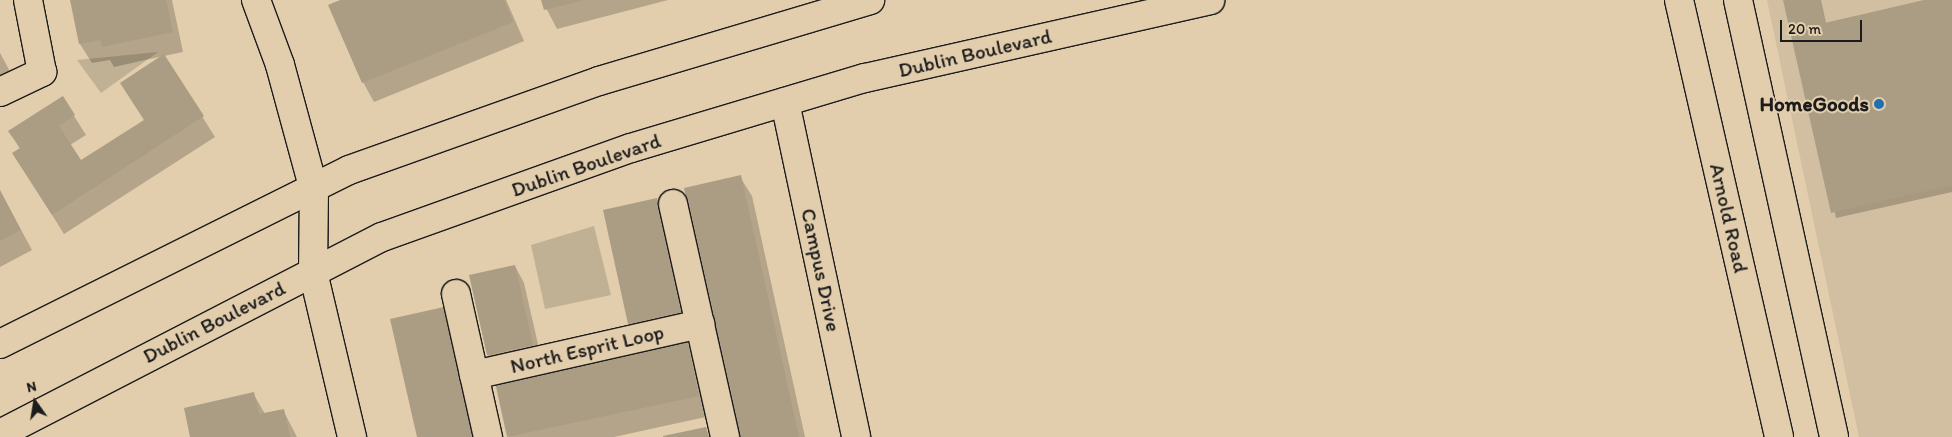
<!DOCTYPE html>
<style>
body{margin:0}
#map{position:relative;width:1952px;height:437px;overflow:hidden;background:#e2cdac;font-family:Itim,sans-serif}
div>[style]{position:absolute}
[style*='--x']{left:calc(var(--x)*1px);top:calc(var(--y)*1px);width:calc(var(--w)*1px);rotate:calc(var(--a)*1deg)}
.built>*{inset:0;background:#d2bea0}
.green>*{inset:0;background:#c1b194}
.shadow>*{inset:0;background:#0003}
.building>*{inset:0;background:#ab9c84}
.roads{filter:drop-shadow(1px 0 #1c1c1c) drop-shadow(-1px 0 #1c1c1c) drop-shadow(0 1px #1c1c1c) drop-shadow(0 -1px #1c1c1c)}
.street>*{height:28px;margin:-14px;padding:0 14px;transform-origin:14px;border-radius:14px;background:#e2cdac}
.secondary>*{height:28px;margin:-14px;padding:0 14px;transform-origin:14px;border-radius:14px;background:#e2cdac}
.primary>*{height:28px;margin:-14px;padding:0 14px;transform-origin:14px;border-radius:14px;background:#e2cdac}
.dots>*{width:14px;height:14px;translate:-50% -50%;box-sizing:border-box;border:2px solid #e2cdac;border-radius:50%}
span{translate:-50% -50%;white-space:nowrap;text-align:center;line-height:1.15;-webkit-text-stroke:4px #e2cdac;paint-order:stroke}
.street-label{font-size:21px;color:#1c1c1c}
.poi-label{font-size:21px;color:#1c1c1c;font-weight:700}
.right{translate:-100% -50%;text-align:right}
.north{position:absolute;left:10px;top:377px;width:50px;height:50px;-webkit-text-stroke:4px #e2cdac;paint-order:stroke;rotate:347deg;font-size:14px;font-weight:700;line-height:20px;text-align:center;color:#1c1c1c}
.north::after{content:'';display:block;margin:auto;width:18px;height:22px;background:#1c1c1c;clip-path:polygon(50% 0,100% 100%,50% 72%,0 100%)}
.scale{position:absolute;left:1780px;top:20px;width:82px;height:22px;box-sizing:border-box;border:2px solid #1c1c1c;border-top:0;padding-left:6px;font-size:15px;line-height:18px;white-space:nowrap;color:#1c1c1c;-webkit-text-stroke:4px #e2cdac;paint-order:stroke}
</style>
<div id="map">
<div class="built">
<i style="clip-path:polygon(1767px 0,1952px 0,1952px 437px,1859px 437px)"></i>
</div>
<div class="green">
<i style="clip-path:polygon(158px 52px,101px 93px,77px 60px)"></i>
<i style="clip-path:polygon(594px 226px,611px 295px,545px 309px,531px 245px)"></i>
</div>
<div class="shadow">
<i style="clip-path:polygon(71px 0,172px 0,183px 52px,164px 56px,215px 137px,64px 234px,14px 154px,20px 149px,10px 131px,62px 97px,86px 135px,70px 145px,81px 161px,144px 121px,163px 56px,114px 67px,110px 60px,92px 63px,80px 44px)"></i>
<i style="clip-path:polygon(344px 0,506px 0,524px 41px,374px 102px,363px 82px)"></i>
<i style="clip-path:polygon(542px 0,668px 0,557px 29px)"></i>
<i style="clip-path:polygon(1789px 0,1821px 0,1826px 23px,1929px 0,1952px 0,1952px 192px,1836px 218px)"></i>
<i style="clip-path:polygon(0 53px,13px 77px,0 84px)"></i>
<i style="clip-path:polygon(740px 177px,752px 196px,805px 437px,741px 437px)"></i>
<i style="clip-path:polygon(0 191px,32px 250px,0 267px)"></i>
<i style="clip-path:polygon(657px 200px,666px 217px,690px 329px,639px 340px,629px 323px)"></i>
<i style="clip-path:polygon(515px 266px,524px 283px,542px 362px,497px 372px,488px 355px,471px 276px)"></i>
<i style="clip-path:polygon(443px 308px,454px 328px,479px 437px,418px 437px)"></i>
<i style="clip-path:polygon(687px 342px,698px 361px,710px 416px,614px 437px,509px 437px,497px 383px)"></i>
<i style="clip-path:polygon(253px 393px,265px 414px,283px 410px,297px 437px,192px 437px)"></i>
</div>
<div class="building">
<i style="clip-path:polygon(70px 0,166px 0,173px 32px,102px 47px,100px 40px,79px 44px)"></i>
<i style="clip-path:polygon(340px 0,504px 0,513px 22px,362px 83px,328px 5px)"></i>
<i style="clip-path:polygon(541px 0,581px 0,581px 1px,544px 10px)"></i>
<i style="clip-path:polygon(1783px 0,1820px 0,1825px 23px,1924px 0,1952px 0,1952px 185px,1831px 213px)"></i>
<i style="clip-path:polygon(164px 54px,204px 116px,52px 215px,12px 153px,20px 148px,8px 131px,63px 96px,75px 115px,59px 126px,81px 160px,144px 120px,120px 83px)"></i>
<i style="clip-path:polygon(741px 175px,799px 437px,740px 437px,684px 188px)"></i>
<i style="clip-path:polygon(0 190px,21px 230px,0 241px)"></i>
<i style="clip-path:polygon(657px 198px,681px 312px,628px 324px,603px 210px)"></i>
<i style="clip-path:polygon(515px 265px,533px 345px,487px 355px,469px 275px)"></i>
<i style="clip-path:polygon(444px 307px,474px 437px,417px 437px,390px 319px)"></i>
<i style="clip-path:polygon(687px 340px,699px 396px,507px 437px,495px 382px)"></i>
<i style="clip-path:polygon(254px 392px,259px 414px,284px 409px,290px 437px,190px 437px,184px 408px)"></i>
<i style="clip-path:polygon(706px 427px,709px 437px,663px 437px,663px 436px)"></i>
</div>
<div class="roads">
<div class="street">
<i style="--x:256;--y:0;--w:69;--a:69.7"></i>
<i style="--x:280;--y:65;--w:130;--a:74.8"></i>
<i style="--x:314;--y:190;--w:82;--a:90.7"></i>
<i style="--x:313;--y:272;--w:170;--a:76.7"></i>
<i style="--x:0;--y:92;--w:47;--a:-25.5"></i>
<i style="--x:42;--y:72;--w:73;--a:-101"></i>
<i style="--x:785;--y:102;--w:342;--a:78"></i>
<i style="--x:673;--y:204;--w:239;--a:77.4"></i>
<i style="--x:456;--y:294;--w:147;--a:77.4"></i>
<i style="--x:474;--y:375;--w:232;--a:-12.7"></i>
</div>
<div class="secondary">
<i style="--x:1679;--y:0;--w:448;--a:77.1"></i>
<i style="--x:1738;--y:0;--w:447;--a:77.6"></i>
</div>
<div class="primary">
<i style="--x:0;--y:344;--w:390;--a:-26.5"></i>
<i style="--x:349;--y:170;--w:265;--a:-19.6"></i>
<i style="--x:599;--y:81;--w:283;--a:-16.6"></i>
<i style="--x:0;--y:434;--w:430;--a:-27.3"></i>
<i style="--x:382;--y:237;--w:264;--a:-19.7"></i>
<i style="--x:631;--y:148;--w:244;--a:-16.7"></i>
<i style="--x:865;--y:78;--w:354;--a:-12.7"></i>
</div>
</div>
<div class="dots">
<i style="left:1879px;top:104px;background:#1f6fb2"></i>
</div>
<div class="street-label">
<span style="left:975px;top:53px;rotate:-13deg">Dublin Boulevard</span>
<span style="left:586px;top:165px;rotate:-19deg">Dublin Boulevard</span>
<span style="left:1729px;top:218px;rotate:77deg">Arnold Road</span>
<span style="left:821px;top:270px;rotate:78deg">Campus Drive</span>
<span style="left:214px;top:322px;rotate:-27deg">Dublin Boulevard</span>
<span style="left:587px;top:349px;rotate:-13deg">North Esprit Loop</span>
</div>
<div class="poi-label">
<span class="right" style="left:1869px;top:104px">HomeGoods</span>
</div>
<div class="north">N</div>
<div class="scale">20 m</div>
</div>
